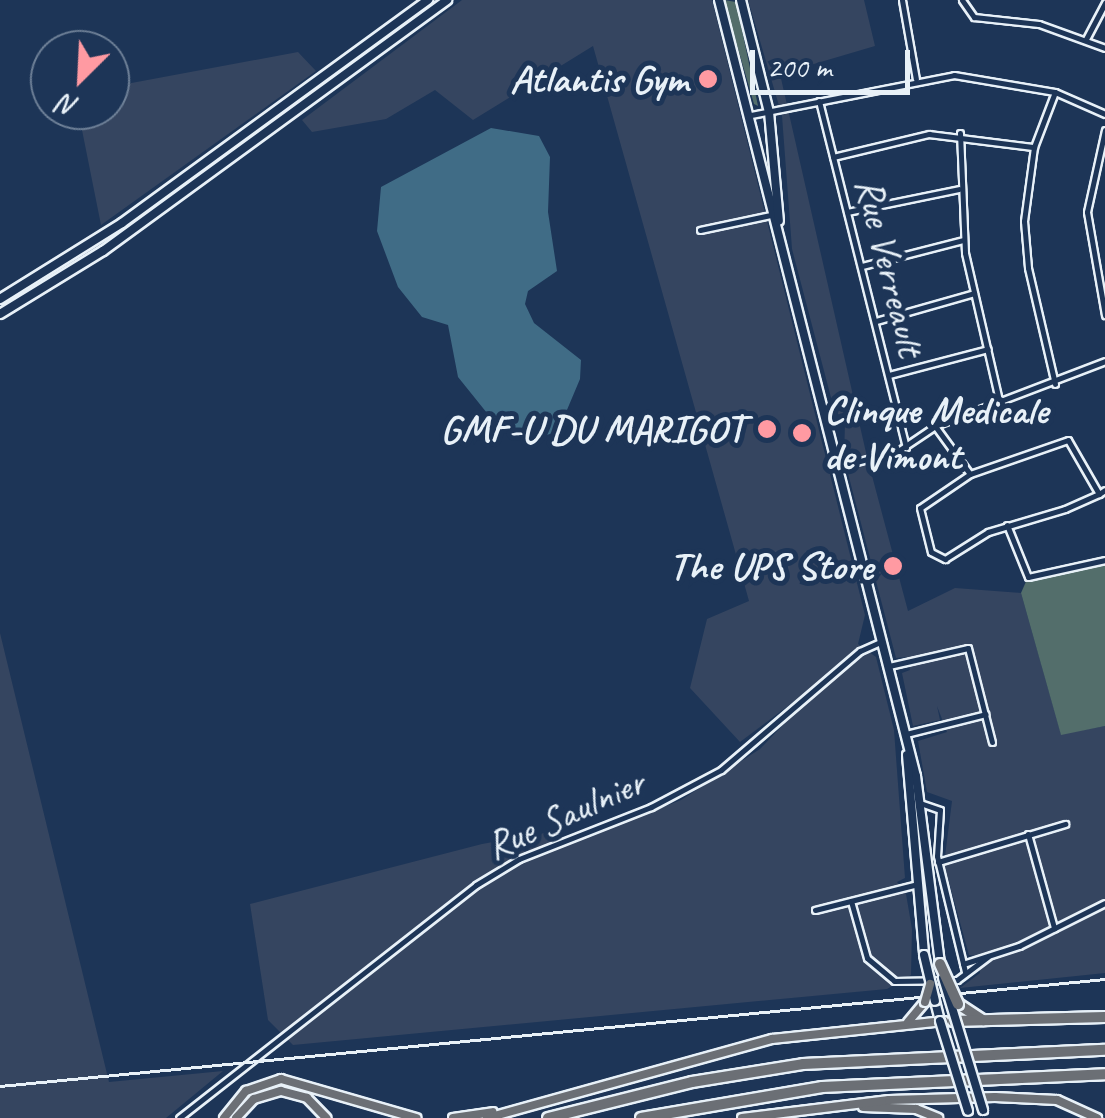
<!DOCTYPE html>
<style>
body{margin:0}
#map{position:relative;width:1105px;height:1118px;overflow:hidden;background:#1d3557;font-family:Caveat,sans-serif}
div>[style]{position:absolute}
[style*='--x']{left:calc(var(--x)*1px);top:calc(var(--y)*1px);width:calc(var(--w)*1px);rotate:calc(var(--a)*1deg)}
.built>*{inset:0;background:#354560}
.green>*{inset:0;background:#536e6b}
.water>*{inset:0;background:#406c86}
.roads{filter:drop-shadow(2px 0 #e8f1f8) drop-shadow(-2px 0 #e8f1f8) drop-shadow(0 2px #e8f1f8) drop-shadow(0 -2px #e8f1f8)}
.street>*{height:5px;margin:-2.5px;padding:0 2.5px;transform-origin:2.5px;border-radius:2.5px;background:#1d3557}
.secondary>*{height:8px;margin:-4px;padding:0 4px;transform-origin:4px;border-radius:4px;background:#1d3557}
.primary>*{height:8px;margin:-4px;padding:0 4px;transform-origin:4px;border-radius:4px;background:#6b6f75}
.highway>*{height:10px;margin:-5px;padding:0 5px;transform-origin:5px;border-radius:5px;background:#6b6f75}
.rail>*{height:2.5px;margin:-1.25px;padding:0 1.25px;transform-origin:1.25px;border-radius:1.25px;background:#e8f1f8}
.bridges{filter:drop-shadow(2px 0 #e8f1f8) drop-shadow(-2px 0 #e8f1f8) drop-shadow(0 2px #e8f1f8) drop-shadow(0 -2px #e8f1f8)}
.secondary-bridge>*{height:8px;margin:-4px;padding:0 4px;transform-origin:4px;border-radius:4px;background:#1d3557}
.primary-bridge>*{height:8px;margin:-4px;padding:0 4px;transform-origin:4px;border-radius:4px;background:#6b6f75}
.highway-bridge>*{height:10px;margin:-5px;padding:0 5px;transform-origin:5px;border-radius:5px;background:#6b6f75}
.dots>*{width:28px;height:28px;translate:-50% -50%;box-sizing:border-box;border:5px solid #1d3557;border-radius:50%}
span{translate:-50% -50%;white-space:nowrap;text-align:center;line-height:1.15;-webkit-text-stroke:10px #1d3557;paint-order:stroke}
.poi-label{font-size:40px;color:#e8f1f8;font-weight:700}
.right{translate:-100% -50%;text-align:right}
.left{translate:0 -50%;text-align:left}
.street-label{font-size:40px;color:#e8f1f8}
.north{position:absolute;left:30px;top:30px;width:100px;height:100px;box-sizing:border-box;background:#1d3557;border:2px solid #6e8097;border-radius:50%;rotate:204deg;font-size:28px;font-weight:700;line-height:40px;text-align:center;color:#e8f1f8}
.north::after{content:'';display:block;margin:auto;width:35px;height:45px;background:#ff9aa2;clip-path:polygon(50% 0,100% 100%,50% 72%,0 100%)}
.scale{position:absolute;left:750px;top:50px;width:160px;height:45px;box-sizing:border-box;border:5px solid #e8f1f8;border-top:0;padding-left:12px;font-size:30px;line-height:35px;white-space:nowrap;color:#e8f1f8;-webkit-text-stroke:8px #1d3557;paint-order:stroke}
</style>
<div id="map">
<div class="built">
<i style="clip-path:polygon(462px 0,712px 0,865px 615px,858px 644px,876px 657px,894px 730px,905px 878px,897px 882px,906px 894px,912px 929px,911px 975px,887px 989px,293px 1045px,268px 1020px,250px 904px,482px 844px,556px 831px,561px 847px,681px 800px,760px 749px,832px 673px,740px 742px,690px 688px,707px 619px,749px 601px,593px 46px,473px 120px,435px 90px,386px 119px,312px 132px,302px 120px)"></i>
<i style="clip-path:polygon(748px 0,864px 0,875px 46px,780px 74px,867px 457px,908px 611px,955px 588px,1021px 593px,1061px 734px,1105px 726px,1105px 973px,960px 988px,980px 973px,979px 956px,969px 955px,944px 864px,952px 801px,927px 792px,918px 741px,947px 732px,937px 706px,940px 720px,913px 726px,902px 673px,910px 670px,907px 657px,896px 658px,844px 458px,845px 422px,834px 409px,792px 249px,782px 116px)"></i>
<i style="clip-path:polygon(298px 52px,316px 71px,101px 225px,78px 110px,110px 110px,110px 87px)"></i>
<i style="clip-path:polygon(0 633px,109px 1082px,223px 1071px,166px 1118px,0 1118px)"></i>
</div>
<div class="green">
<i style="clip-path:polygon(724px 0,736px 2px,758px 106px,754px 104px)"></i>
<i style="clip-path:polygon(1105px 559px,1105px 726px,1061px 735px,1021px 593px,1028px 577px)"></i>
</div>
<div class="water">
<i style="clip-path:polygon(491px 128px,539px 136px,550px 157px,548px 212px,557px 271px,528px 291px,525px 304px,534px 323px,581px 360px,580px 379px,564px 417px,553px 433px,534px 439px,495px 423px,458px 377px,448px 325px,422px 317px,398px 287px,377px 231px,381px 187px)"></i>
</div>
<div class="roads">
<div class="street">
<i style="--x:902;--y:0;--w:80;--a:80"></i>
<i style="--x:962;--y:0;--w:21;--a:55"></i>
<i style="--x:974;--y:17;--w:65;--a:6.1"></i>
<i style="--x:1039;--y:24;--w:70;--a:20"></i>
<i style="--x:1086;--y:39;--w:41;--a:-62.2"></i>
<i style="--x:1055;--y:92;--w:59;--a:110.9"></i>
<i style="--x:1034;--y:147;--w:75;--a:97.7"></i>
<i style="--x:1024;--y:221;--w:47;--a:85.1"></i>
<i style="--x:1028;--y:268;--w:119;--a:76.9"></i>
<i style="--x:819;--y:101;--w:357;--a:75.9"></i>
<i style="--x:751;--y:115;--w:207;--a:-11.1"></i>
<i style="--x:954;--y:75;--w:102;--a:9.6"></i>
<i style="--x:1055;--y:92;--w:55;--a:23.7"></i>
<i style="--x:1105;--y:130;--w:84;--a:102.4"></i>
<i style="--x:1087;--y:212;--w:105;--a:80.1"></i>
<i style="--x:960;--y:133;--w:120;--a:87.6"></i>
<i style="--x:965;--y:253;--w:156;--a:77"></i>
<i style="--x:833;--y:157;--w:99;--a:-13.5"></i>
<i style="--x:929;--y:134;--w:106;--a:7.1"></i>
<i style="--x:847;--y:212;--w:114;--a:-11.6"></i>
<i style="--x:700;--y:230;--w:77;--a:-12"></i>
<i style="--x:862;--y:266;--w:104;--a:-14.4"></i>
<i style="--x:876;--y:321;--w:102;--a:-15.9"></i>
<i style="--x:889;--y:375;--w:102;--a:-14.7"></i>
<i style="--x:935;--y:426;--w:59;--a:53.9"></i>
<i style="--x:837;--y:467;--w:63;--a:-14.7"></i>
<i style="--x:898;--y:451;--w:45;--a:-34"></i>
<i style="--x:935;--y:426;--w:182;--a:-20.9"></i>
<i style="--x:1099;--y:494;--w:62;--a:-119.9"></i>
<i style="--x:1068;--y:440;--w:104;--a:160.9"></i>
<i style="--x:970;--y:474;--w:60;--a:145.8"></i>
<i style="--x:920;--y:508;--w:45;--a:76"></i>
<i style="--x:931;--y:552;--w:16;--a:27"></i>
<i style="--x:945;--y:559;--w:51;--a:-32.1"></i>
<i style="--x:988;--y:532;--w:80;--a:-16.6"></i>
<i style="--x:1065;--y:509;--w:37;--a:-24"></i>
<i style="--x:1099;--y:494;--w:7;--a:-34"></i>
<i style="--x:1007;--y:525;--w:56;--a:68"></i>
<i style="--x:1028;--y:577;--w:79;--a:-12.4"></i>
<i style="--x:889;--y:666;--w:81;--a:-12.8"></i>
<i style="--x:968;--y:648;--w:97;--a:75.7"></i>
<i style="--x:906;--y:734;--w:82;--a:-14"></i>
<i style="--x:920;--y:803;--w:21;--a:19"></i>
<i style="--x:940;--y:810;--w:46;--a:93.7"></i>
<i style="--x:937;--y:856;--w:119;--a:76.4"></i>
<i style="--x:1028;--y:834;--w:98;--a:74.5"></i>
<i style="--x:938;--y:862;--w:133;--a:-16.7"></i>
<i style="--x:851;--y:901;--w:59;--a:74.3"></i>
<i style="--x:867;--y:958;--w:35;--a:40"></i>
<i style="--x:894;--y:981;--w:63;--a:-0.9"></i>
<i style="--x:957;--y:980;--w:39;--a:-37"></i>
<i style="--x:815;--y:910;--w:102;--a:-14.2"></i>
<i style="--x:963;--y:964;--w:59;--a:-17.8"></i>
<i style="--x:1019;--y:946;--w:96;--a:-26.6"></i>
<i style="--x:179;--y:1118;--w:377;--a:-38.1"></i>
<i style="--x:476;--y:885;--w:50;--a:-31.2"></i>
<i style="--x:519;--y:859;--w:142;--a:-21.5"></i>
<i style="--x:651;--y:807;--w:79;--a:-27.9"></i>
<i style="--x:721;--y:770;--w:183;--a:-40.6"></i>
<i style="--x:860;--y:651;--w:24;--a:-24"></i>
</div>
<div class="secondary">
<i style="--x:719;--y:0;--w:801;--a:75.76"></i>
<i style="--x:916;--y:776;--w:190;--a:82.7"></i>
<i style="--x:741;--y:0;--w:115;--a:76"></i>
<i style="--x:769;--y:112;--w:109;--a:84.8"></i>
<i style="--x:0;--y:299;--w:144;--a:-31.9"></i>
<i style="--x:122;--y:223;--w:379;--a:-36.1"></i>
<i style="--x:0;--y:314;--w:121;--a:-31.5"></i>
<i style="--x:103;--y:251;--w:426;--a:-36.1"></i>
<i style="--x:907;--y:755;--w:201;--a:85.1"></i>
<i style="--x:935;--y:1001;--w:21;--a:76"></i>
</div>
<div class="primary">
<i style="--x:908;--y:1022;--w:26;--a:-50"></i>
<i style="--x:863;--y:1107;--w:53;--a:2.2"></i>
<i style="--x:916;--y:1109;--w:24;--a:22"></i>
<i style="--x:224;--y:1118;--w:35;--a:-51"></i>
<i style="--x:246;--y:1091;--w:37;--a:-19"></i>
<i style="--x:281;--y:1079;--w:141;--a:16.1"></i>
<i style="--x:236;--y:1118;--w:26;--a:-47"></i>
<i style="--x:254;--y:1099;--w:28;--a:-17"></i>
<i style="--x:281;--y:1091;--w:27;--a:15"></i>
<i style="--x:307;--y:1098;--w:28;--a:46"></i>
<i style="--x:453;--y:1118;--w:40;--a:-8.5"></i>
<i style="--x:487;--y:1118;--w:296;--a:-15.5"></i>
<i style="--x:772;--y:1039;--w:173;--a:-6"></i>
<i style="--x:742;--y:1118;--w:148;--a:-7"></i>
<i style="--x:889;--y:1100;--w:106;--a:-1.6"></i>
<i style="--x:995;--y:1097;--w:62;--a:2.8"></i>
<i style="--x:1057;--y:1100;--w:44;--a:24.2"></i>
</div>
<div class="highway">
<i style="--x:958;--y:1004;--w:30;--a:33"></i>
<i style="--x:953;--y:1021;--w:152;--a:-1.5"></i>
<i style="--x:548;--y:1118;--w:148;--a:-14"></i>
<i style="--x:692;--y:1082;--w:112;--a:-9.2"></i>
<i style="--x:803;--y:1064;--w:302;--a:-2.7"></i>
<i style="--x:641;--y:1118;--w:184;--a:-9.7"></i>
<i style="--x:822;--y:1087;--w:283;--a:-2.6"></i>
</div>
</div>
<div class="rail">
<i style="--x:0;--y:1086;--w:1110;--a:-5.53"></i>
</div>
<div class="bridges">
<div class="secondary-bridge">
<i style="--x:924;--y:955;--w:47;--a:76.6"></i>
<i style="--x:943;--y:978;--w:138;--a:73.1"></i>
<i style="--x:940;--y:1021;--w:94;--a:72.7"></i>
</div>
<div class="primary-bridge">
<i style="--x:925;--y:1002;--w:19;--a:-74"></i>
</div>
<div class="highway-bridge">
<i style="--x:940;--y:964;--w:44;--a:65.8"></i>
</div>
</div>
<div class="dots">
<i style="left:708px;top:79px;background:#ff9aa2"></i>
<i style="left:767px;top:429px;background:#ff9aa2"></i>
<i style="left:802px;top:433px;background:#ff9aa2"></i>
<i style="left:893px;top:566px;background:#ff9aa2"></i>
</div>
<div class="poi-label">
<span class="right" style="left:688px;top:79px">Atlantis Gym</span>
<span class="left" style="left:824px;top:433px">Clinque Medicale<br>de Vimont</span>
<span class="right" style="left:744px;top:429px">GMF-U DU MARIGOT</span>
<span class="right" style="left:873px;top:566px">The UPS Store</span>
</div>
<div class="street-label">
<span style="left:890px;top:267px;rotate:76deg">Rue Verreault</span>
<span style="left:565px;top:814px;rotate:-24deg">Rue Saulnier</span>
</div>
<div class="north">N</div>
<div class="scale">200 m</div>
</div>
